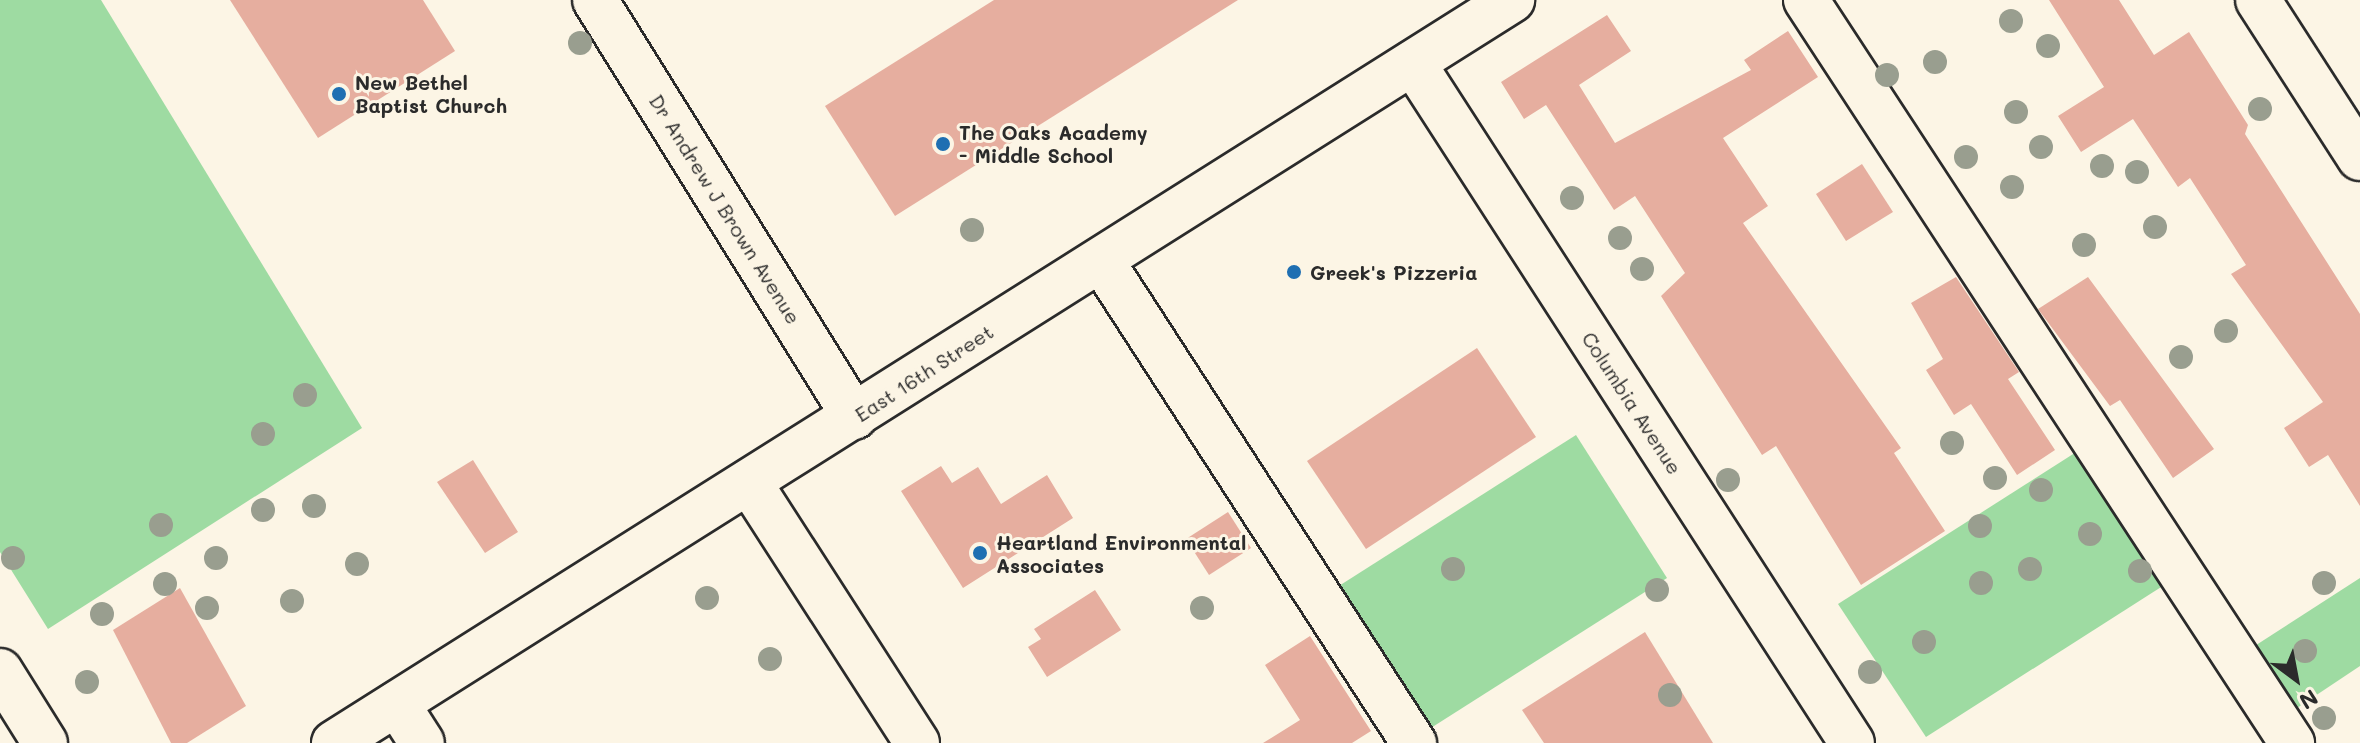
<!DOCTYPE html>
<style>
body{margin:0}
#map{position:relative;width:2360px;height:743px;overflow:hidden;background:#fcf5e5;font-family:Mali,sans-serif}
div>[style]{position:absolute}
[style*='--x']{left:calc(var(--x)*1px);top:calc(var(--y)*1px);width:calc(var(--w)*1px);rotate:calc(var(--a)*1deg)}
.green>*{inset:0;background:#9edba2}
.building>*{inset:0;background:#e6ae9f}
.roads{filter:drop-shadow(2px 0 #2b2b2b) drop-shadow(-2px 0 #2b2b2b) drop-shadow(0 2px #2b2b2b) drop-shadow(0 -2px #2b2b2b)}
.minor>*{height:44px;margin:-22px;padding:0 22px;transform-origin:22px;border-radius:22px;background:#fcf5e5}
.major>*{height:44px;margin:-22px;padding:0 22px;transform-origin:22px;border-radius:22px;background:#fcf5e5}
.trees>*{width:24px;height:24px;margin:-12px;border-radius:50%;background:#999e8f}
.dots>*{width:22px;height:22px;translate:-50% -50%;box-sizing:border-box;border:4px solid #fcf5e5;border-radius:50%}
span{translate:-50% -50%;white-space:nowrap;text-align:center;line-height:1.15;-webkit-text-stroke:6px #fcf5e5;paint-order:stroke}
.poi-label{font-size:20px;color:#2b2b2b;font-weight:700}
.left{translate:0 -50%;text-align:left}
.street-label{font-size:20px;color:#2b2b2b}
.north{position:absolute;left:2256px;top:639px;width:80px;height:80px;-webkit-text-stroke:6px #fcf5e5;paint-order:stroke;rotate:148deg;font-size:22px;font-weight:700;line-height:32px;text-align:center;color:#2b2b2b}
.north::after{content:'';display:block;margin:auto;width:28px;height:36px;background:#2b2b2b;clip-path:polygon(50% 0,100% 100%,50% 72%,0 100%)}
</style>
<div id="map">
<div class="green">
<i style="clip-path:polygon(0 0,101px 0,362px 428px,48px 629px,0 552px)"></i>
<i style="clip-path:polygon(1576px 435px,1667px 578px,1423px 733px,1331px 591px)"></i>
<i style="clip-path:polygon(2081px 449px,2169px 582px,1926px 737px,1838px 604px)"></i>
<i style="clip-path:polygon(2360px 578px,2360px 666px,2291px 712px,2250px 649px)"></i>
</div>
<div class="building">
<i style="clip-path:polygon(230px 0,423px 0,455px 51px,318px 138px)"></i>
<i style="clip-path:polygon(994px 0,1238px 0,895px 216px,825px 106px)"></i>
<i style="clip-path:polygon(2049px 0,2119px 0,2154px 55px,2189px 32px,2248px 125px,2245px 134px,2360px 314px,2360px 506px,2328px 455px,2309px 467px,2284px 428px,2323px 402px,2231px 274px,2246px 265px,2190px 178px,2178px 187px,2133px 119px,2081px 152px,2058px 116px,2104px 87px)"></i>
<i style="clip-path:polygon(1607px 15px,1631px 51px,1579px 85px,1615px 143px,1751px 70px,1744px 60px,1788px 31px,1818px 77px,1723px 138px,1768px 206px,1743px 223px,1901px 448px,1894px 453px,1945px 531px,1861px 585px,1776px 446px,1762px 455px,1661px 296px,1685px 273px,1635px 196px,1614px 210px,1546px 105px,1524px 119px,1501px 82px)"></i>
<i style="clip-path:polygon(1862px 164px,1893px 212px,1846px 241px,1816px 194px)"></i>
<i style="clip-path:polygon(1956px 277px,2019px 372px,2008px 379px,2055px 450px,2017px 475px,1971px 404px,1954px 415px,1926px 370px,1943px 359px,1911px 303px)"></i>
<i style="clip-path:polygon(2088px 277px,2214px 449px,2173px 478px,2120px 400px,2110px 406px,2038px 309px)"></i>
<i style="clip-path:polygon(1477px 348px,1536px 437px,1366px 549px,1307px 461px)"></i>
<i style="clip-path:polygon(473px 460px,518px 532px,485px 553px,437px 482px)"></i>
<i style="clip-path:polygon(941px 466px,952px 483px,978px 467px,1001px 504px,1047px 475px,1073px 518px,963px 588px,901px 491px)"></i>
<i style="clip-path:polygon(1228px 512px,1251px 548px,1209px 575px,1186px 539px)"></i>
<i style="clip-path:polygon(180px 588px,246px 706px,187px 743px,171px 743px,113px 630px)"></i>
<i style="clip-path:polygon(1095px 590px,1121px 630px,1047px 677px,1028px 647px,1041px 639px,1034px 629px)"></i>
<i style="clip-path:polygon(1645px 632px,1713px 743px,1544px 743px,1522px 710px)"></i>
<i style="clip-path:polygon(1310px 636px,1371px 731px,1352px 743px,1263px 743px,1300px 720px,1265px 665px)"></i>
</div>
<div class="roads">
<div class="minor">
<i style="--x:595;--y:0;--w:491;--a:58.1"></i>
<i style="--x:1806;--y:0;--w:888;--a:56.81"></i>
<i style="--x:2258;--y:0;--w:188;--a:57.2"></i>
<i style="--x:1413;--y:63;--w:809;--a:57.15"></i>
<i style="--x:1101;--y:260;--w:576;--a:57.06"></i>
<i style="--x:0;--y:671;--w:85;--a:58"></i>
<i style="--x:397;--y:704;--w:46;--a:57.3"></i>
</div>
<div class="major">
<i style="--x:749;--y:482;--w:310;--a:57.2"></i>
<i style="--x:334;--y:743;--w:1393;--a:-32.24"></i>
</div>
</div>
<div class="trees">
<i style="left:2011px;top:21px"></i>
<i style="left:580px;top:43px"></i>
<i style="left:2048px;top:46px"></i>
<i style="left:1935px;top:62px"></i>
<i style="left:1887px;top:75px"></i>
<i style="left:2260px;top:109px"></i>
<i style="left:2016px;top:112px"></i>
<i style="left:2041px;top:147px"></i>
<i style="left:1966px;top:157px"></i>
<i style="left:2102px;top:166px"></i>
<i style="left:2137px;top:172px"></i>
<i style="left:2012px;top:187px"></i>
<i style="left:1572px;top:198px"></i>
<i style="left:2155px;top:227px"></i>
<i style="left:972px;top:230px"></i>
<i style="left:1620px;top:238px"></i>
<i style="left:2084px;top:245px"></i>
<i style="left:1642px;top:269px"></i>
<i style="left:2226px;top:331px"></i>
<i style="left:2181px;top:357px"></i>
<i style="left:305px;top:395px"></i>
<i style="left:263px;top:434px"></i>
<i style="left:1952px;top:443px"></i>
<i style="left:1995px;top:478px"></i>
<i style="left:1728px;top:480px"></i>
<i style="left:2041px;top:490px"></i>
<i style="left:314px;top:506px"></i>
<i style="left:263px;top:510px"></i>
<i style="left:161px;top:525px"></i>
<i style="left:1980px;top:526px"></i>
<i style="left:2090px;top:534px"></i>
<i style="left:13px;top:558px"></i>
<i style="left:216px;top:558px"></i>
<i style="left:357px;top:564px"></i>
<i style="left:1453px;top:569px"></i>
<i style="left:2030px;top:569px"></i>
<i style="left:2140px;top:571px"></i>
<i style="left:1981px;top:583px"></i>
<i style="left:2324px;top:583px"></i>
<i style="left:165px;top:584px"></i>
<i style="left:1657px;top:590px"></i>
<i style="left:707px;top:598px"></i>
<i style="left:292px;top:601px"></i>
<i style="left:207px;top:608px"></i>
<i style="left:1202px;top:608px"></i>
<i style="left:102px;top:614px"></i>
<i style="left:1924px;top:642px"></i>
<i style="left:2305px;top:651px"></i>
<i style="left:770px;top:659px"></i>
<i style="left:1870px;top:672px"></i>
<i style="left:87px;top:682px"></i>
<i style="left:1670px;top:695px"></i>
<i style="left:2324px;top:718px"></i>
</div>
<div class="dots">
<i style="left:339px;top:94px;background:#1f6fb2"></i>
<i style="left:943px;top:144px;background:#1f6fb2"></i>
<i style="left:1294px;top:272px;background:#1f6fb2"></i>
<i style="left:980px;top:553px;background:#1f6fb2"></i>
</div>
<div class="poi-label">
<span class="left" style="left:355px;top:94px">New Bethel<br>Baptist Church</span>
<span class="left" style="left:959px;top:144px">The Oaks Academy<br>- Middle School</span>
<span class="left" style="left:1310px;top:272px">Greek's Pizzeria</span>
<span class="left" style="left:996px;top:554px">Heartland Environmental<br>Associates</span>
</div>
<div class="street-label">
<span style="left:725px;top:209px;rotate:58deg">Dr Andrew J Brown Avenue</span>
<span style="left:924px;top:373px;rotate:-33deg">East 16th Street</span>
<span style="left:1632px;top:403px;rotate:57deg">Columbia Avenue</span>
</div>
<div class="north">N</div>
</div>
